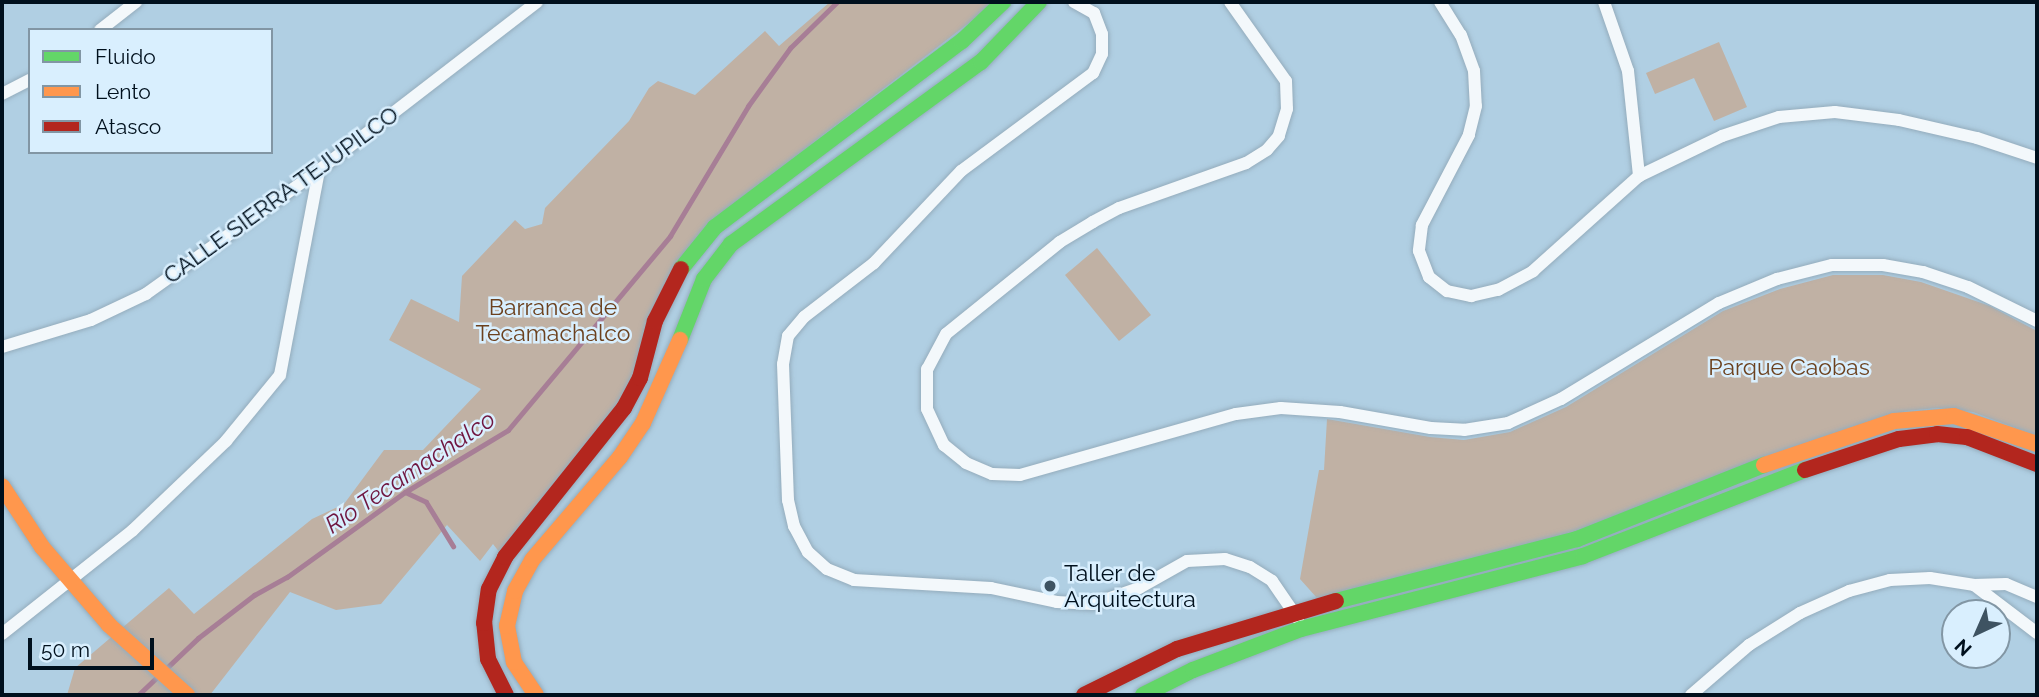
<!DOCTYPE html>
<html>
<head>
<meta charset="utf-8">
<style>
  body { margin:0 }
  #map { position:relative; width:2039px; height:697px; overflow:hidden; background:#b0cfe3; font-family:Raleway,sans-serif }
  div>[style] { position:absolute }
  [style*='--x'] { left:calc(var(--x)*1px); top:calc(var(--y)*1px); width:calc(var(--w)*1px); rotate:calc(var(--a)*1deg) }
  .green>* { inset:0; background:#c0b1a4 }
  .stream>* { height:5px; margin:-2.5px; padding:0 2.5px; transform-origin:2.5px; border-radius:2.5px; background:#a77e96 }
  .roads { filter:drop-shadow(0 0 2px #94acbc) drop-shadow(0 0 2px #94acbc) }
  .street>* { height:12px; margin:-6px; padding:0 6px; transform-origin:6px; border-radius:6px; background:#f3f8fb }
  .fast>* { height:16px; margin:-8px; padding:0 8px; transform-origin:8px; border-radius:8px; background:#63d668 }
  .slow>* { height:16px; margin:-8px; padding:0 8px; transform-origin:8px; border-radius:8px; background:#ff974d }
  .jam>* { height:16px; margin:-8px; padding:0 8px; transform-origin:8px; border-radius:8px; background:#b3261e }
  .dots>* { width:19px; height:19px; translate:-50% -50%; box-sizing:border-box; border:4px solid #d9effe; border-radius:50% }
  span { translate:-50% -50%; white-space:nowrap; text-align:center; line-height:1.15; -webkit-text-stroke:5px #d9effe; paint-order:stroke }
  .street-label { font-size:23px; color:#00101d }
  .park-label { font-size:23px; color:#6c411e }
  .poi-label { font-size:23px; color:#00101d }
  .left { translate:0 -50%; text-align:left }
  .water-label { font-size:24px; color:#6f153f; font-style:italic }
  .frame { position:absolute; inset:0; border:4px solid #00101d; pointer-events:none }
  .legend { position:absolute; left:28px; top:28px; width:245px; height:126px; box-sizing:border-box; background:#d9effe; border:2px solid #8296a4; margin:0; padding:9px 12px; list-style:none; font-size:21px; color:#00101d }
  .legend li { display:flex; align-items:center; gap:14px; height:35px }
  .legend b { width:35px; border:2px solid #8296a4 }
  .north { position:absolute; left:1941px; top:599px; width:70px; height:70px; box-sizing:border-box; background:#d9effe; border:2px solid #8296a4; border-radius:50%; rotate:224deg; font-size:19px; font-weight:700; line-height:28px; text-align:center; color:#00101d }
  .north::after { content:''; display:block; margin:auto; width:24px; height:32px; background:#3e5362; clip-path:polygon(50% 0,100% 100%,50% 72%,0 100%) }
  .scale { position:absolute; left:28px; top:638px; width:126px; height:32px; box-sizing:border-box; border:4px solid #00101d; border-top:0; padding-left:9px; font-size:21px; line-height:24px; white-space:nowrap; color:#00101d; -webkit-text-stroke:5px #d9effe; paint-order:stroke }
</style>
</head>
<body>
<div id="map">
  <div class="green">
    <div style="clip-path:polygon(830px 2px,996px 2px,710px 222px,619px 405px,500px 553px,493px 544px,480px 561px,447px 525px,381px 604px,336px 610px,290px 592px,210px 695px,67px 695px,75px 668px,169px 588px,194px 614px,312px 519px,344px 504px,384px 450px,423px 450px,481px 389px,389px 340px,411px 299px,459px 322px,462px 276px,515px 220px,525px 229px,542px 224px,545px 208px,629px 121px,649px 88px,658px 81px,695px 95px,765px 31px,779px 46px)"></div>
    <div style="clip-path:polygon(1719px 42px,1747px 107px,1714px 121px,1694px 78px,1655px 94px,1646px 73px)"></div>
    <div style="clip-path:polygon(1097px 248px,1151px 315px,1119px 341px,1065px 275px)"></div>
    <div style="clip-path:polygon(1833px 275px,1883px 275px,1921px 282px,1990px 306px,2037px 331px,2037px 436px,1973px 412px,1937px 408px,1906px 411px,1575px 532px,1317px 598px,1300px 579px,1319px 470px,1324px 470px,1327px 419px,1430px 437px,1464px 440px,1510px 432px,1566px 407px,1723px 311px,1780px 289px)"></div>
  </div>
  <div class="stream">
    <div style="--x:405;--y:492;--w:23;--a:25"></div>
    <div style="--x:426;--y:502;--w:52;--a:58.5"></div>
    <div style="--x:138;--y:695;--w:83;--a:-43.5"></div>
    <div style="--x:198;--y:638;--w:71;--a:-37.5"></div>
    <div style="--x:254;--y:595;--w:38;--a:-29"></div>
    <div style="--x:287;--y:577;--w:145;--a:-35.8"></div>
    <div style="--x:405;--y:492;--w:120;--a:-31"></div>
    <div style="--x:508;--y:430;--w:253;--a:-50.1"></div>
    <div style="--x:670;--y:236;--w:152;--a:-59"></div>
    <div style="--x:748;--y:106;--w:72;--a:-54.1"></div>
    <div style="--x:790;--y:48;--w:66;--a:-44.4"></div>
  </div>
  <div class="roads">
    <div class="street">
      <div style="--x:1074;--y:2;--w:23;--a:29"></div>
      <div style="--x:1094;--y:13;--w:22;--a:69"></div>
      <div style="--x:1102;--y:34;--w:20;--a:90"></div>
      <div style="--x:1102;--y:54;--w:21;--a:115"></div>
      <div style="--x:1093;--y:73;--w:164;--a:143.4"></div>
      <div style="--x:961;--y:171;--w:127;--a:133.4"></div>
      <div style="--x:874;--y:263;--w:88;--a:142.4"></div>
      <div style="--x:804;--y:317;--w:25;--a:130"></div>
      <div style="--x:788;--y:336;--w:28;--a:100"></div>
      <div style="--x:783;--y:364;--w:136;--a:87.9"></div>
      <div style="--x:788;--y:500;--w:27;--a:77"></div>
      <div style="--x:794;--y:526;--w:30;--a:62"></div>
      <div style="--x:808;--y:552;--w:25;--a:42"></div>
      <div style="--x:827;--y:569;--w:29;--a:22"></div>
      <div style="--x:854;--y:580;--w:137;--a:3.3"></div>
      <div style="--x:991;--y:588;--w:67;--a:12"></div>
      <div style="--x:1057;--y:602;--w:36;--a:3"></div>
      <div style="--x:1093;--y:604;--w:49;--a:-19.2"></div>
      <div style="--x:1139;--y:588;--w:55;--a:-29.4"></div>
      <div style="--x:1187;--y:561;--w:38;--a:-3"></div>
      <div style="--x:1225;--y:559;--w:26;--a:18"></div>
      <div style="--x:1250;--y:567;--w:26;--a:32"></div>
      <div style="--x:1272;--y:581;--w:46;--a:55.6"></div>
      <div style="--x:1230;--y:2;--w:97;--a:54.7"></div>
      <div style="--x:1286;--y:81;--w:28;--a:88"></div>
      <div style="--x:1287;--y:109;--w:28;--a:107"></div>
      <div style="--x:1279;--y:136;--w:18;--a:131"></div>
      <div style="--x:1267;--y:150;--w:25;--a:148"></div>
      <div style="--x:1246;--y:163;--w:135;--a:160.5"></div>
      <div style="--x:1119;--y:208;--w:30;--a:152"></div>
      <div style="--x:1093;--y:222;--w:39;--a:149"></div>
      <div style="--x:1060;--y:242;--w:146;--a:141.1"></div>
      <div style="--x:946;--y:334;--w:40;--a:118"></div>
      <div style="--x:927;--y:369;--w:40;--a:90"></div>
      <div style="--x:927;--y:409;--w:40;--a:65"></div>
      <div style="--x:944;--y:445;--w:28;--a:39"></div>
      <div style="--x:966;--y:463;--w:28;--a:23"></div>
      <div style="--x:992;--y:474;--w:28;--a:2"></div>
      <div style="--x:1020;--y:475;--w:224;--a:-15.8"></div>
      <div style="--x:1236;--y:414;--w:45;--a:-7.6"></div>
      <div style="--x:1281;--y:408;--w:59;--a:3.9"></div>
      <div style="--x:1340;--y:412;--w:92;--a:10"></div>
      <div style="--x:1431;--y:428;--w:33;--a:3"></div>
      <div style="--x:1464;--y:430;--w:45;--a:-9"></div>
      <div style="--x:1508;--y:423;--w:58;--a:-24.4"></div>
      <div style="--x:1561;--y:399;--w:185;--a:-31.3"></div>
      <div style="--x:1719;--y:303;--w:63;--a:-22.5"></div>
      <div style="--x:1777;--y:279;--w:57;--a:-14.3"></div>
      <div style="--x:1832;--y:265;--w:51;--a:0"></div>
      <div style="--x:1883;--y:265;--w:41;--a:9.9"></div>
      <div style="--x:1923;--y:272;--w:47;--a:18.4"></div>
      <div style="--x:1968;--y:287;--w:77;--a:26.2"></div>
      <div style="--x:1440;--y:2;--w:39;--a:58"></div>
      <div style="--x:1461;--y:35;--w:38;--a:70"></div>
      <div style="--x:1474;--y:71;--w:35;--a:87"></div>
      <div style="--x:1476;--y:106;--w:30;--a:104"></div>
      <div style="--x:1469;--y:135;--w:102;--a:117.6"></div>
      <div style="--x:1422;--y:225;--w:26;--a:97"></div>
      <div style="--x:1419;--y:251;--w:28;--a:69"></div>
      <div style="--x:1429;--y:277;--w:23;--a:38"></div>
      <div style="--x:1447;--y:291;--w:25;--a:12"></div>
      <div style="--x:1471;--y:296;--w:28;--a:-13"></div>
      <div style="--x:1498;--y:290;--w:40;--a:-28"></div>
      <div style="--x:1533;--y:271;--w:142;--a:-41.9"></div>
      <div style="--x:1639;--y:176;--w:92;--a:-25.7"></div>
      <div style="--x:1722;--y:136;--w:60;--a:-18.4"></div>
      <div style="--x:1779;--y:117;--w:56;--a:-5.1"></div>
      <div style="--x:1835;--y:112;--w:64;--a:7.1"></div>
      <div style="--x:1899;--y:120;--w:80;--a:13"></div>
      <div style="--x:1977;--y:138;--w:63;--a:18.4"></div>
      <div style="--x:1604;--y:2;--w:73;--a:70.8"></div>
      <div style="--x:1628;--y:71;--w:106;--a:84"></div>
      <div style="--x:100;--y:30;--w:46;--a:-37.9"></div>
      <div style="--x:2;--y:94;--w:31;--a:-27"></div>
      <div style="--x:2;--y:347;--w:93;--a:-16.9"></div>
      <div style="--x:91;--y:320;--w:61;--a:-25.3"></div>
      <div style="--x:146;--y:294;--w:213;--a:-35.6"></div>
      <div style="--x:319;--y:170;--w:275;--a:-37.6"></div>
      <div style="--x:1974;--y:585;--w:32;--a:-2"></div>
      <div style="--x:2006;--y:584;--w:34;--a:23"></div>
      <div style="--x:2;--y:634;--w:167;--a:-38.4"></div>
      <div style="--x:133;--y:530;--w:129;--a:-43.7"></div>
      <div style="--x:226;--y:441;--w:85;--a:-50.7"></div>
      <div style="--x:280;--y:375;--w:209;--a:-79.2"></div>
      <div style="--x:1691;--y:695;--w:77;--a:-40.8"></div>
      <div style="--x:1749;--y:645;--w:60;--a:-32.1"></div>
      <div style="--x:1800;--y:613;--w:54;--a:-24.2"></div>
      <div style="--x:1849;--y:591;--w:42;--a:-15"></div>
      <div style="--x:1890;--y:580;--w:40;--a:-2.9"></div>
      <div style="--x:1930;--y:578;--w:45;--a:9"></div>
      <div style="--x:1974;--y:585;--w:79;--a:37.3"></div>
    </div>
    <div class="fast">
      <div style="--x:681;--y:269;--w:54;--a:-51"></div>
      <div style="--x:715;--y:227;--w:309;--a:-37"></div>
      <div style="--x:962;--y:41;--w:57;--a:-43.6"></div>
      <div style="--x:680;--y:340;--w:66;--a:-68.5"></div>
      <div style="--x:704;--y:279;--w:44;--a:-52.4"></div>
      <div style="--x:731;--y:244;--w:309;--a:-36.1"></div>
      <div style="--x:981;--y:62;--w:83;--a:-46"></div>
      <div style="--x:1336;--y:601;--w:249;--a:-14.4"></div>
      <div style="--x:1577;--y:539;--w:201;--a:-21.6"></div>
      <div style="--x:1143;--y:695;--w:56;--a:-26.6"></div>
      <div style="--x:1193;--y:670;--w:116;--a:-20.8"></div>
      <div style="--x:1301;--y:629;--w:291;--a:-14.5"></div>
      <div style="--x:1583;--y:556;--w:238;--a:-21.2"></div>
    </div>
    <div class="slow">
      <div style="--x:1764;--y:465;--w:137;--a:-18.7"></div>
      <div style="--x:1894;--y:421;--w:60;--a:-4.8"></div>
      <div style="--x:1954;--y:416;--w:88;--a:18.6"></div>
      <div style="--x:2;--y:486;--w:73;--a:56.7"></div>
      <div style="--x:42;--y:547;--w:103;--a:49.3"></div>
      <div style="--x:109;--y:625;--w:105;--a:41.9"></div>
      <div style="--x:536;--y:695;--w:40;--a:-124"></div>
      <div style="--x:514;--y:662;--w:37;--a:-101"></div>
      <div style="--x:507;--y:626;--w:36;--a:-77"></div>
      <div style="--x:515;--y:591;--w:35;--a:-61"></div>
      <div style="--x:532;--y:560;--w:135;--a:-49.5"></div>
      <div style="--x:620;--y:457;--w:41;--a:-55.9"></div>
      <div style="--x:643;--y:423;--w:91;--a:-66"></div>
    </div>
    <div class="jam">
      <div style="--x:1805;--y:470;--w:99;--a:-18.3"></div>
      <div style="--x:1899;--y:439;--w:38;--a:-7"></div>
      <div style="--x:1937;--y:434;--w:30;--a:6"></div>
      <div style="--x:1967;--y:437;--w:75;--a:21.1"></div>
      <div style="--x:506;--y:695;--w:40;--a:-116.6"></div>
      <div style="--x:488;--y:659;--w:36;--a:-96"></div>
      <div style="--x:484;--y:623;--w:34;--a:-82"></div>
      <div style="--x:489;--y:589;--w:36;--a:-63"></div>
      <div style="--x:505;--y:557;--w:191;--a:-51.4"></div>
      <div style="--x:624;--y:408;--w:34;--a:-62"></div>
      <div style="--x:640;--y:378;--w:59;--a:-75.3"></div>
      <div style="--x:655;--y:321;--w:58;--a:-63.4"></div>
      <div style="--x:1084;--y:695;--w:104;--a:-26.3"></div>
      <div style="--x:1177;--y:649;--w:166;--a:-16.8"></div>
    </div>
  </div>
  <div class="dots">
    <div style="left:1050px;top:586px;background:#3e5362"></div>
  </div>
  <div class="street-label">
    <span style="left:281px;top:195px;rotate:-36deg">CALLE SIERRA TEJUPILCO</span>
  </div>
  <div class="park-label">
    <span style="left:553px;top:320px">Barranca de<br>Tecamachalco</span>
    <span style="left:1789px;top:367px">Parque Caobas</span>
  </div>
  <div class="poi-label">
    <span class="left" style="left:1064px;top:586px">Taller de<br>Arquitectura</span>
  </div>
  <div class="water-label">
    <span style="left:410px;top:472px;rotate:-34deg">Río Tecamachalco</span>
  </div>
  <div class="frame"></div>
  <ul class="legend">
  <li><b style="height:9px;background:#63d668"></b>Fluido</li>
  <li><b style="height:9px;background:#ff974d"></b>Lento</li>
  <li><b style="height:9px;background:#b3261e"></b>Atasco</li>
  </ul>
  <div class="north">N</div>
  <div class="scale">50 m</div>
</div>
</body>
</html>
